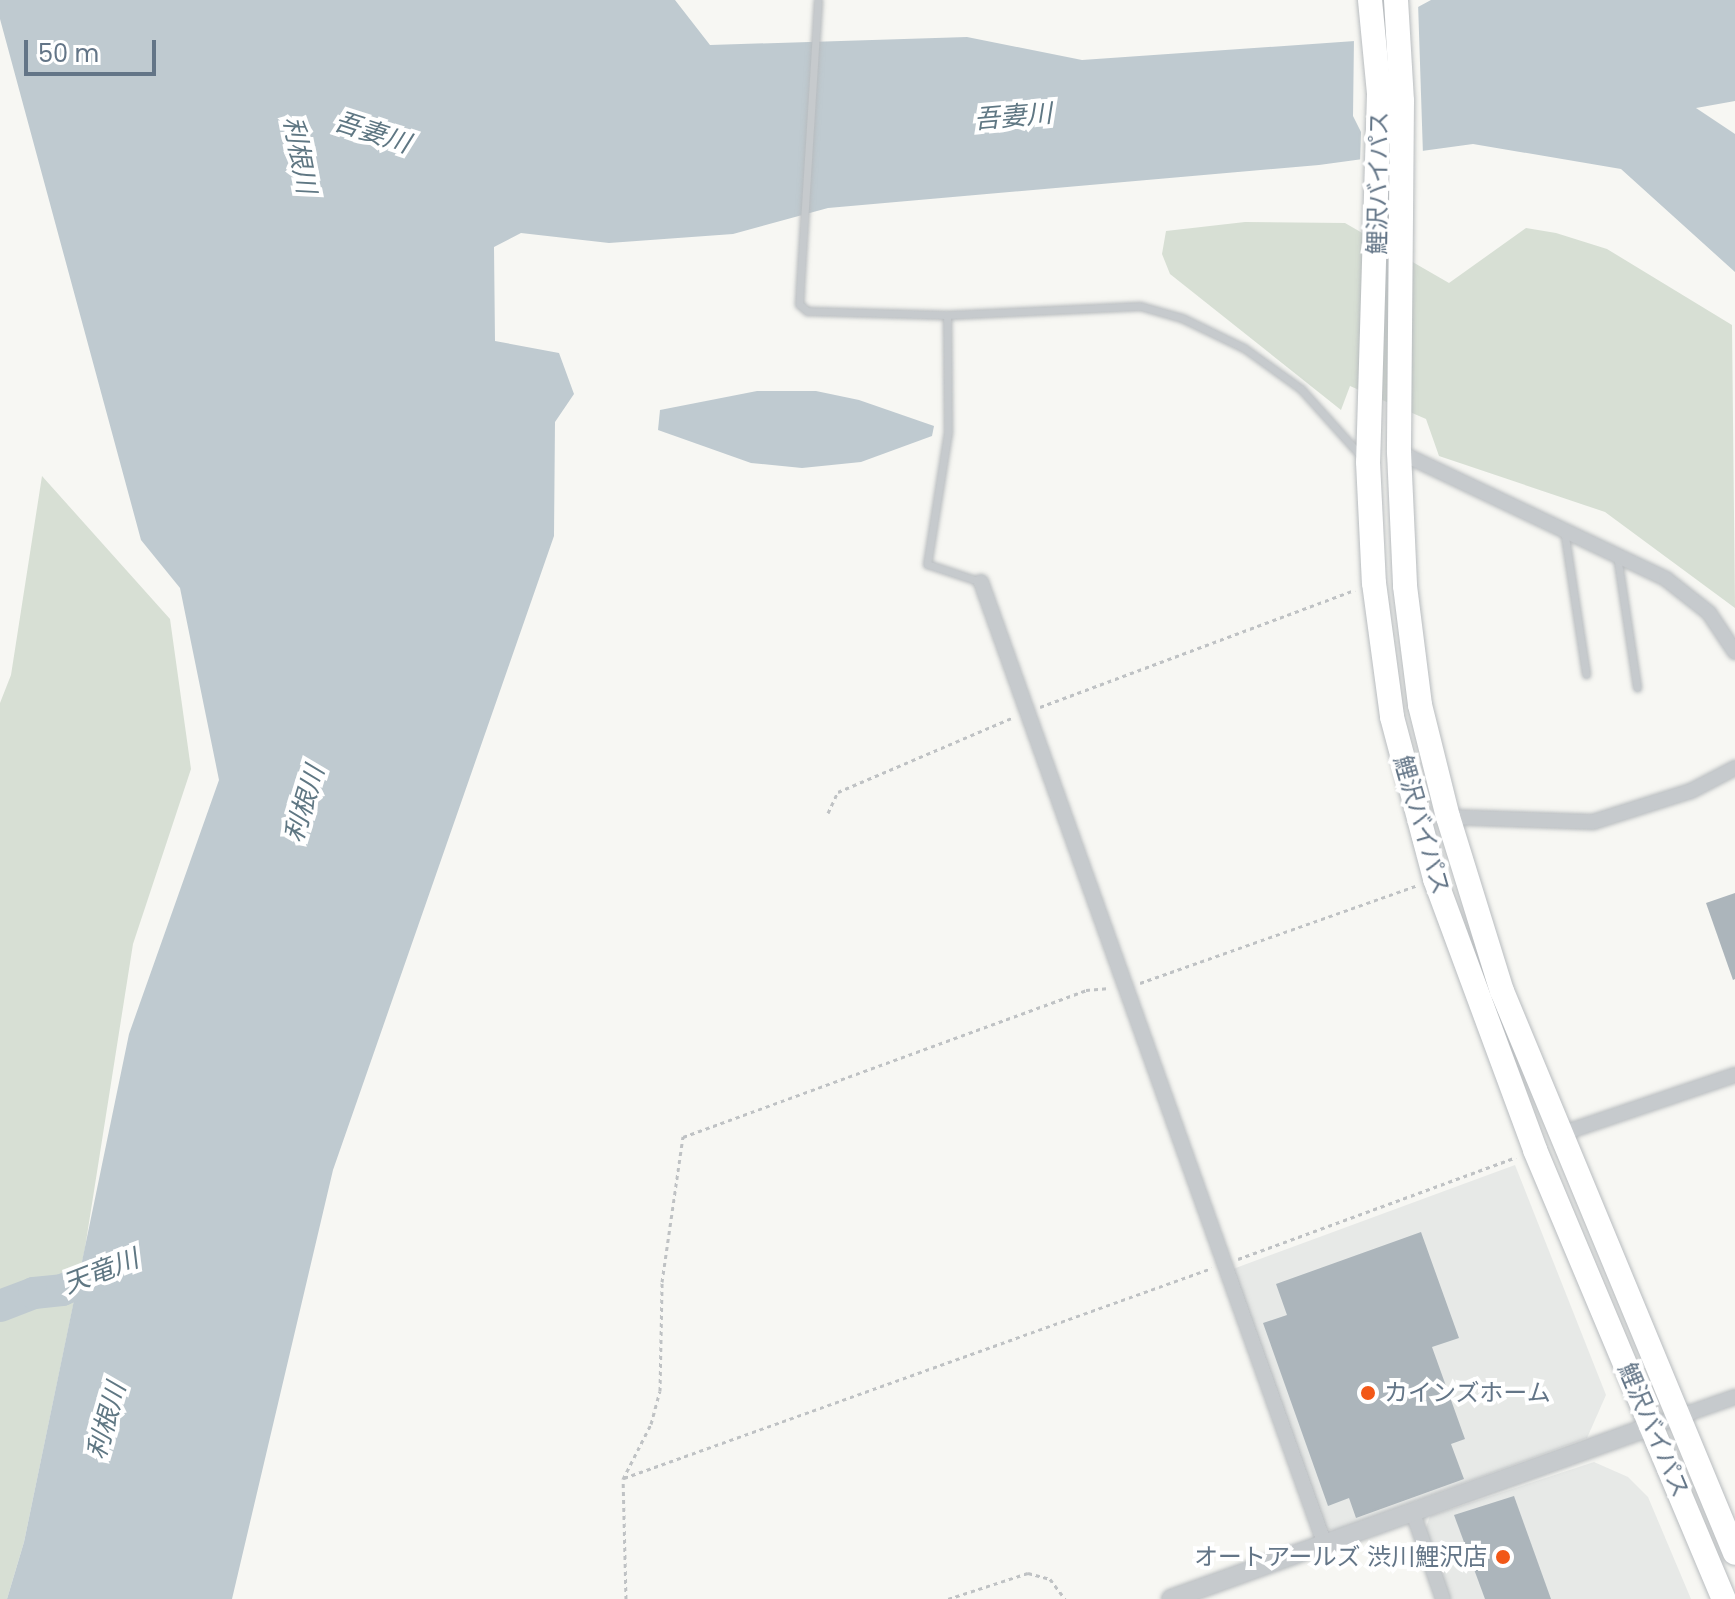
<!DOCTYPE html>
<html>
<head>
<meta charset="utf-8">
<style>
  body { margin:0 }
  #map { position:relative; width:1735px; height:1599px; overflow:hidden; background:#f7f7f3; font-family:Poppins,"Noto Sans JP",sans-serif }
  div>[style] { position:absolute }
  [style*='--x'] { left:calc(var(--x)*1px); top:calc(var(--y)*1px); width:calc(var(--w)*1px); rotate:calc(var(--a)*1deg) }
  .built>* { inset:0; background:#e7e9e7 }
  .green>* { inset:0; background:#d7dfd4 }
  .water>* { inset:0; background:#bfcad0 }
  .pier>* { inset:0; background:#f7f7f3 }
  .river>* { height:32px; margin:-16px; padding:0 16px; transform-origin:16px; border-radius:16px; background:#bfcad0 }
  .building>* { inset:0; background:#acb5bb }
  .path>* { height:3px; margin-top:-1.5px; transform-origin:0; background:repeating-linear-gradient(90deg,#bfc2c4 0 4px,transparent 0 8px) }
  .roads { filter:drop-shadow(0 0 2px #b8bcbf) drop-shadow(0 0 2px #b8bcbf) }
  .service>* { height:7px; margin:-3.5px; padding:0 3.5px; transform-origin:3.5px; border-radius:3.5px; background:#c6cacd }
  .minor>* { height:14px; margin:-7px; padding:0 7px; transform-origin:7px; border-radius:7px; background:#c6cacd }
  .tertiary>* { height:18px; margin:-9px; padding:0 9px; transform-origin:9px; border-radius:9px; background:#c6cacd }
  .trunk>* { height:24px; margin:-12px; padding:0 12px; transform-origin:12px; border-radius:12px; background:#fff }
  .dots>* { width:22px; height:22px; translate:-50% -50%; box-sizing:border-box; border:4px solid #fff; border-radius:50% }
  span { translate:-50% -50%; white-space:nowrap; text-align:center; line-height:1.15; -webkit-text-stroke:8px #fff; paint-order:stroke }
  .street-label { font-size:24px; color:#637587 }
  .poi-label { font-size:24px; color:#637587 }
  .left { translate:0 -50%; text-align:left }
  .right { translate:-100% -50%; text-align:right }
  .water-label { font-size:26px; color:#5f7783; font-style:italic }
  .scale { position:absolute; left:24px; top:40px; width:132px; height:36px; box-sizing:border-box; border:4px solid #637587; border-top:0; padding-left:10px; font-size:24px; line-height:28px; white-space:nowrap; color:#637587; -webkit-text-stroke:6px #fff; paint-order:stroke }
</style>
</head>
<body>
<div id="map">
  <div class="built">
    <div style="clip-path:polygon(1515px 1165px,1606px 1395px,1587px 1438px,1333px 1531px,1325px 1528px,1233px 1269px)"></div>
    <div style="clip-path:polygon(1594px 1462px,1628px 1477px,1648px 1497px,1691px 1599px,1449px 1599px,1425px 1531px,1430px 1516px)"></div>
  </div>
  <div class="green">
    <div style="clip-path:polygon(1245px 222px,1345px 223px,1449px 283px,1526px 228px,1556px 233px,1607px 249px,1732px 325px,1735px 608px,1605px 512px,1439px 456px,1426px 419px,1350px 386px,1341px 410px,1170px 274px,1162px 254px,1166px 231px)"></div>
    <div style="clip-path:polygon(42px 476px,170px 619px,191px 769px,133px 944px,85px 1248px,24px 1542px,7px 1599px,0 1599px,0 703px,11px 675px)"></div>
  </div>
  <div class="water">
    <div style="clip-path:polygon(0 0,675px 0,710px 45px,967px 37px,1082px 60px,1355px 41px,1431px 0,1735px 0,1735px 101px,1696px 108px,1735px 134px,1735px 272px,1621px 169px,1473px 144px,1319px 165px,828px 208px,733px 234px,609px 243px,521px 233px,494px 247px,495px 341px,559px 353px,574px 394px,555px 422px,554px 536px,333px 1170px,232px 1599px,7px 1599px,24px 1542px,129px 1034px,219px 780px,180px 588px,141px 540px,0 19px)"></div>
    <div style="clip-path:polygon(757px 391px,816px 391px,859px 400px,934px 426px,932px 436px,861px 462px,802px 468px,751px 463px,658px 430px,660px 410px)"></div>
  </div>
  <div class="pier">
    <div style="clip-path:polygon(1418px 2px,1423px 155px,1360px 163px,1361px 132px,1353px 116px,1354px 37px)"></div>
  </div>
  <div class="river">
    <div style="--x:0;--y:1306;--w:36;--a:-21"></div>
    <div style="--x:34;--y:1293;--w:28;--a:-6"></div>
    <div style="--x:62;--y:1290;--w:58;--a:-22.2"></div>
  </div>
  <div class="building">
    <div style="clip-path:polygon(1735px 893px,1735px 979px,1733px 980px,1706px 903px)"></div>
    <div style="clip-path:polygon(1421px 1232px,1459px 1338px,1432px 1347px,1465px 1439px,1451px 1444px,1464px 1479px,1356px 1518px,1349px 1498px,1328px 1506px,1263px 1323px,1287px 1315px,1276px 1284px)"></div>
    <div style="clip-path:polygon(1514px 1496px,1551px 1599px,1485px 1599px,1454px 1515px)"></div>
  </div>
  <div class="path">
    <div style="--x:1040;--y:707;--w:336;--a:-20.4"></div>
    <div style="--x:828;--y:813;--w:23;--a:-65"></div>
    <div style="--x:838;--y:792;--w:191;--a:-23.1"></div>
    <div style="--x:1140;--y:983;--w:293;--a:-19.4"></div>
    <div style="--x:1238;--y:1259;--w:296;--a:-20.1"></div>
    <div style="--x:624;--y:1478;--w:624;--a:-19.65"></div>
    <div style="--x:626;--y:1599;--w:120;--a:-91.4"></div>
    <div style="--x:623;--y:1479;--w:62;--a:-63"></div>
    <div style="--x:651;--y:1424;--w:34;--a:-75"></div>
    <div style="--x:660;--y:1391;--w:109;--a:-88.9"></div>
    <div style="--x:662;--y:1282;--w:147;--a:-81.8"></div>
    <div style="--x:683;--y:1137;--w:429;--a:-20"></div>
    <div style="--x:1086;--y:990;--w:24;--a:-5"></div>
    <div style="--x:948;--y:1599;--w:84;--a:-18"></div>
    <div style="--x:1028;--y:1573;--w:23;--a:15"></div>
    <div style="--x:1050;--y:1579;--w:25;--a:53"></div>
  </div>
  <div class="roads">
    <div class="service">
      <div style="--x:818;--y:0;--w:291;--a:93.6"></div>
      <div style="--x:800;--y:290;--w:14;--a:94"></div>
      <div style="--x:799;--y:304;--w:11;--a:41"></div>
      <div style="--x:807;--y:311;--w:140;--a:1.6"></div>
      <div style="--x:947;--y:315;--w:193;--a:-2.7"></div>
      <div style="--x:1140;--y:306;--w:44;--a:15.9"></div>
      <div style="--x:1182;--y:318;--w:69;--a:25.8"></div>
      <div style="--x:1244;--y:348;--w:70;--a:35.7"></div>
      <div style="--x:1301;--y:389;--w:93;--a:48.1"></div>
      <div style="--x:947;--y:315;--w:117;--a:89.5"></div>
      <div style="--x:948;--y:432;--w:134;--a:99"></div>
      <div style="--x:927;--y:564;--w:57;--a:18.4"></div>
      <div style="--x:1564;--y:530;--w:146;--a:81.3"></div>
      <div style="--x:1617;--y:556;--w:133;--a:81.3"></div>
    </div>
    <div class="minor">
      <div style="--x:1399;--y:452;--w:296;--a:25.4"></div>
      <div style="--x:1666;--y:579;--w:55;--a:38.3"></div>
      <div style="--x:1709;--y:613;--w:47;--a:56.3"></div>
      <div style="--x:981;--y:582;--w:1023;--a:70.34"></div>
      <div style="--x:1448;--y:817;--w:145;--a:2"></div>
      <div style="--x:1593;--y:822;--w:103;--a:-17.6"></div>
      <div style="--x:1691;--y:791;--w:50;--a:-27.6"></div>
      <div style="--x:1564;--y:1133;--w:181;--a:-18.7"></div>
      <div style="--x:1652;--y:1426;--w:88;--a:-19.3"></div>
      <div style="--x:1413;--y:1513;--w:91;--a:70.8"></div>
    </div>
    <div class="tertiary">
      <div style="--x:1171;--y:1599;--w:511;--a:-19.78"></div>
    </div>
    <div class="trunk">
      <div style="--x:1370;--y:0;--w:94;--a:84.5"></div>
      <div style="--x:1379;--y:94;--w:368;--a:91.7"></div>
      <div style="--x:1368;--y:462;--w:121;--a:87.2"></div>
      <div style="--x:1374;--y:583;--w:135;--a:82.3"></div>
      <div style="--x:1392;--y:717;--w:168;--a:75.1"></div>
      <div style="--x:1435;--y:879;--w:289;--a:69.7"></div>
      <div style="--x:1535;--y:1150;--w:487;--a:67.2"></div>
      <div style="--x:1396;--y:0;--w:101;--a:86.6"></div>
      <div style="--x:1402;--y:101;--w:351;--a:90.5"></div>
      <div style="--x:1399;--y:452;--w:134;--a:87.4"></div>
      <div style="--x:1405;--y:586;--w:120;--a:82.8"></div>
      <div style="--x:1420;--y:705;--w:115;--a:76"></div>
      <div style="--x:1448;--y:817;--w:182;--a:72.8"></div>
      <div style="--x:1502;--y:991;--w:608;--a:67.48"></div>
    </div>
  </div>
  <div class="dots">
    <div style="left:1368px;top:1393px;background:#f25818"></div>
    <div style="left:1503px;top:1557px;background:#f25818"></div>
  </div>
  <div class="street-label">
    <span style="left:1378px;top:183px;rotate:-89deg">鯉沢バイパス</span>
    <span style="left:1422px;top:825px;rotate:74deg">鯉沢バイパス</span>
    <span style="left:1654px;top:1430px;rotate:67deg">鯉沢バイパス</span>
  </div>
  <div class="poi-label">
    <span class="left" style="left:1384px;top:1393px">カインズホーム</span>
    <span class="right" style="left:1487px;top:1557px">オートアールズ 渋川鯉沢店</span>
  </div>
  <div class="water-label">
    <span style="left:1013px;top:117px;rotate:-5deg">吾妻川</span>
    <span style="left:372px;top:133px;rotate:18deg">吾妻川</span>
    <span style="left:299px;top:155px;rotate:79deg">利根川</span>
    <span style="left:305px;top:804px;rotate:-73deg">利根川</span>
    <span style="left:101px;top:1272px;rotate:-21deg">天竜川</span>
    <span style="left:107px;top:1421px;rotate:-74deg">利根川</span>
  </div>
  <div class="scale">50 m</div>
</div>
</body>
</html>
